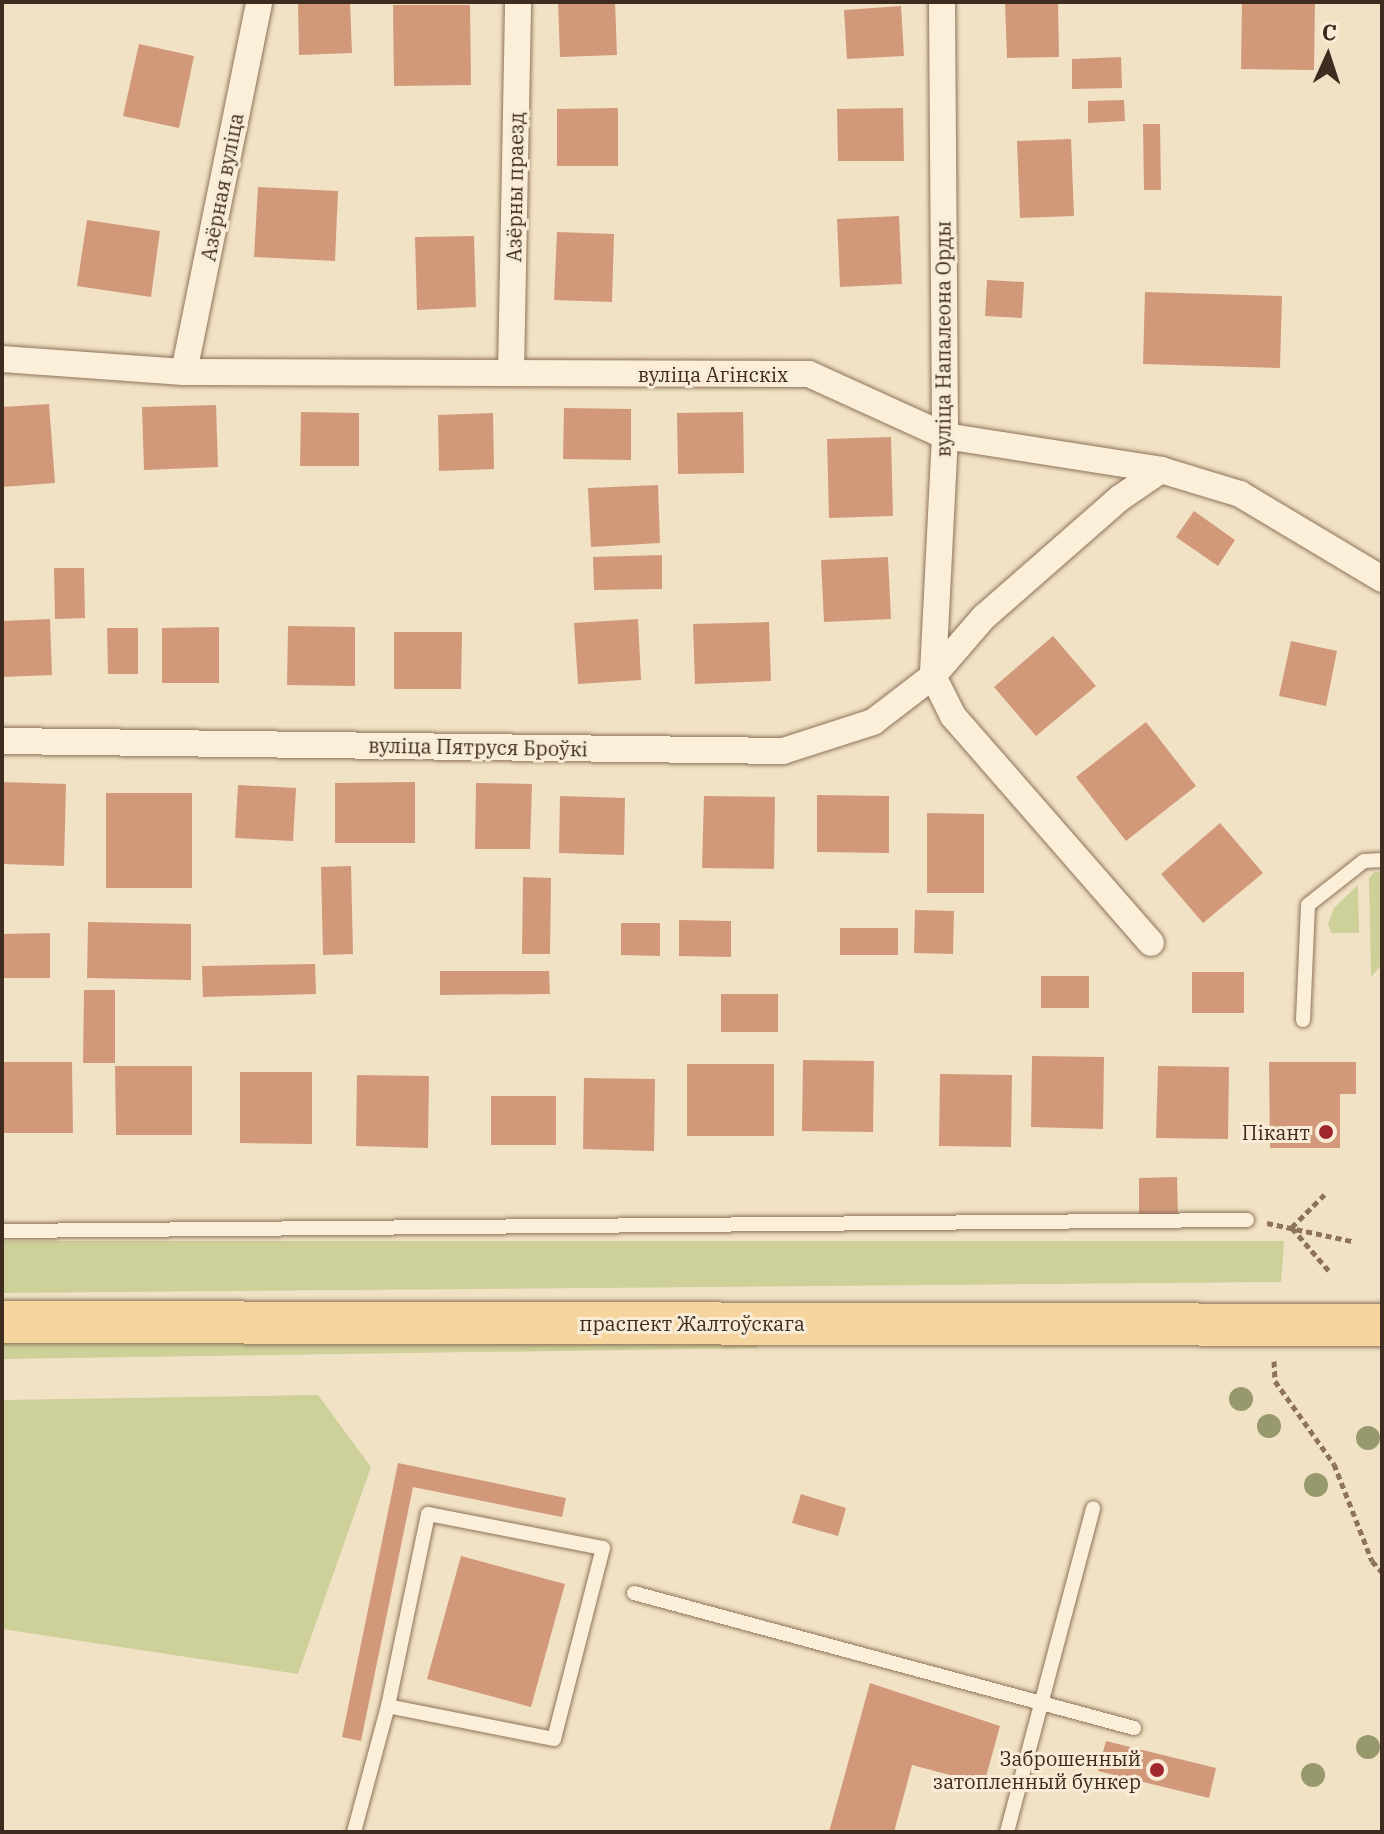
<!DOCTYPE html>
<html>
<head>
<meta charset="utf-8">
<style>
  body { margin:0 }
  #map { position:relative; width:1384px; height:1834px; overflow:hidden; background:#f1e2c6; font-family:"IBM Plex Serif",serif }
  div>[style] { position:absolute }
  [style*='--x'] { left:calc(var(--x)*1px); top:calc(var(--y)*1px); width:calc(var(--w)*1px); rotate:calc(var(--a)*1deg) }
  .green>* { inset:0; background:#cdd099 }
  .building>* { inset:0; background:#d1997a }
  .path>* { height:5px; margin-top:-2.5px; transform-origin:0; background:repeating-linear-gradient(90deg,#8e735a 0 6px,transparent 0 10px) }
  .roads { filter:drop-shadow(0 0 2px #8e735a) drop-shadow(0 0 2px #8e735a) }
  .lane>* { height:14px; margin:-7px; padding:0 7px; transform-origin:7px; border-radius:7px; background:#fbefda }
  .street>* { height:26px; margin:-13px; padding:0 13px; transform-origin:13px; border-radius:13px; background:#fbefda }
  .primary>* { height:42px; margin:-21px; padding:0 21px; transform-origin:21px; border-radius:21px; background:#f5d49d }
  .trees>* { width:24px; height:24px; margin:-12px; border-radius:50%; background:#98986d }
  .dots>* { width:22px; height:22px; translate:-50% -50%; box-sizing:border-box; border:4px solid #f8ecd6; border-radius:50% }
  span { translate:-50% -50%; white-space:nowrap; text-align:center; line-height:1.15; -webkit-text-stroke:6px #f8ecd6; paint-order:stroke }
  .street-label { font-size:20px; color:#3d2c1f }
  .poi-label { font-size:20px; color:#3d2c1f }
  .right { translate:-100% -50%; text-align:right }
  .frame { position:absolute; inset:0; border:4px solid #3d2c1f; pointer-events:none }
  .north { position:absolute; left:1288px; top:16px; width:80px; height:80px; -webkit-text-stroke:6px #f8ecd6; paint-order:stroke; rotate:3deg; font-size:22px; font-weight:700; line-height:32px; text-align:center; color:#3d2c1f }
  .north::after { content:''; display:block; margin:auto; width:28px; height:36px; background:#3d2c1f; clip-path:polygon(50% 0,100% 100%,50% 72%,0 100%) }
</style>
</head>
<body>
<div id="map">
  <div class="green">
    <div style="clip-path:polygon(1375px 872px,1382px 872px,1382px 964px,1371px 977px,1369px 878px)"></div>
    <div style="clip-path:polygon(1358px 885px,1359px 933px,1331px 933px,1328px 924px,1334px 908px)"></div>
    <div style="clip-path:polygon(2px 1241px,1284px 1241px,1281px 1282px,2px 1293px)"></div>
    <div style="clip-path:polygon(759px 1336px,758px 1348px,2px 1359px,2px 1343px)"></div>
    <div style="clip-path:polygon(318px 1395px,371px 1467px,298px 1674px,2px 1629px,2px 1400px)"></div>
  </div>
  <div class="building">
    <div style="clip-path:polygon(350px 2px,352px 53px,299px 55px,298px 3px)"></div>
    <div style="clip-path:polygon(558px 2px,615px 2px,617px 55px,560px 57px)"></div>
    <div style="clip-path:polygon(1005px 2px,1058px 2px,1059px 57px,1007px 58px)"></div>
    <div style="clip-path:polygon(1242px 2px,1315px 2px,1314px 70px,1241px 69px)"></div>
    <div style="clip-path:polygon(393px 5px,470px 5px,471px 85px,394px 86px)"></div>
    <div style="clip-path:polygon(901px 6px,904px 56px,847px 59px,844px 10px)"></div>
    <div style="clip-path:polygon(139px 44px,194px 56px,179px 128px,123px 116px)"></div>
    <div style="clip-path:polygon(1121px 57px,1122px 88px,1072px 89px,1072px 59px)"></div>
    <div style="clip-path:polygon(1124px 100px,1125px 121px,1088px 123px,1088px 101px)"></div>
    <div style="clip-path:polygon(618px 108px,618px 166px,557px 166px,557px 109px)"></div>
    <div style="clip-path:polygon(903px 108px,904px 161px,838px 161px,837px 109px)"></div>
    <div style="clip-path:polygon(1143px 124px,1160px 124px,1161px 190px,1144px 190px)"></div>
    <div style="clip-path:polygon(1071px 139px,1074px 216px,1020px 218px,1017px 141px)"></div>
    <div style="clip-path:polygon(258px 187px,338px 191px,335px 261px,254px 257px)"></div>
    <div style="clip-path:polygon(899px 216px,902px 284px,840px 287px,837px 219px)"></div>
    <div style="clip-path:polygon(87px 220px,160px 231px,151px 297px,77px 286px)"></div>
    <div style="clip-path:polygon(557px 232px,614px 234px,612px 302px,554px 300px)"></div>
    <div style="clip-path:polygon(474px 236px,476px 307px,417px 310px,415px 237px)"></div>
    <div style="clip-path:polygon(987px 280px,1024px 282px,1022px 318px,985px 316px)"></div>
    <div style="clip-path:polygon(1145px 292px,1282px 296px,1280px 368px,1143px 364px)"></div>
    <div style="clip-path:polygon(49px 404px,55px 483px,2px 487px,2px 407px)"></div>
    <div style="clip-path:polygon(216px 405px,218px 467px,144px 470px,142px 407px)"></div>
    <div style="clip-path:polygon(564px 408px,631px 409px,631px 460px,563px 459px)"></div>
    <div style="clip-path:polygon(301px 412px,359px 413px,359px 466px,300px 466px)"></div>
    <div style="clip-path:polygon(743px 412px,744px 473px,678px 474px,677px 413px)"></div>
    <div style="clip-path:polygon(493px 413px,494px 469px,439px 471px,438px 415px)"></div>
    <div style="clip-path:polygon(891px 437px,893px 516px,829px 518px,827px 439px)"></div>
    <div style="clip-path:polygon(658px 485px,660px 543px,591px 547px,588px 488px)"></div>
    <div style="clip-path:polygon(1194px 511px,1235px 540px,1218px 566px,1176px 537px)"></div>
    <div style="clip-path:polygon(662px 555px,662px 589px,594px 590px,593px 557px)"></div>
    <div style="clip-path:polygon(888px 557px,891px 619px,824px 622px,821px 560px)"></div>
    <div style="clip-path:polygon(54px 568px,84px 568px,85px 618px,55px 619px)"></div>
    <div style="clip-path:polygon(50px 619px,52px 675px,2px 677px,2px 621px)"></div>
    <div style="clip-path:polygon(638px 619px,641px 680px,578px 684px,574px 623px)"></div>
    <div style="clip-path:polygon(769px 622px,771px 681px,695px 684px,693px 624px)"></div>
    <div style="clip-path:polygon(288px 626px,355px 627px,355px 686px,287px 685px)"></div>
    <div style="clip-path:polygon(219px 627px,219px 683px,162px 683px,162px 628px)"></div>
    <div style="clip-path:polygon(107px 628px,138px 628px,138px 674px,108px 674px)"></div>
    <div style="clip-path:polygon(394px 632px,462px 632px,461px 689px,394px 689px)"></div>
    <div style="clip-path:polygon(1053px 636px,1096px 686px,1036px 736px,994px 687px)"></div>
    <div style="clip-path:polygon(1291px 641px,1337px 651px,1326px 706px,1279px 696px)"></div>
    <div style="clip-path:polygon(1146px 722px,1196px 786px,1126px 841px,1076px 777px)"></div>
    <div style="clip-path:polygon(2px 782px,66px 784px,64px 866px,2px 864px)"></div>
    <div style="clip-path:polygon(415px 782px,415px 843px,335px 843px,335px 783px)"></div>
    <div style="clip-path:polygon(476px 783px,532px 784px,530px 849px,475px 849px)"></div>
    <div style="clip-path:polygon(238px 785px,296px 788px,293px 841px,235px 838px)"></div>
    <div style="clip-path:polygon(106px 793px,192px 793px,192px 888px,106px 888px)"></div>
    <div style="clip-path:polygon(817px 795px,889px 796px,889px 853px,817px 852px)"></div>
    <div style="clip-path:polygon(560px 796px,625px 798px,624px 855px,559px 853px)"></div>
    <div style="clip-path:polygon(704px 796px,775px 797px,774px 869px,702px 868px)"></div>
    <div style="clip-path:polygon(927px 813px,984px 814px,984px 893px,927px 893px)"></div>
    <div style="clip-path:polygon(1220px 823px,1263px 873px,1203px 923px,1161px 874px)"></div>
    <div style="clip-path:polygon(351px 866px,353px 954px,323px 955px,321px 867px)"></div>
    <div style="clip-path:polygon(523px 877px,551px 878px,550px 954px,522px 954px)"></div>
    <div style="clip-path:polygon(915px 910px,954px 911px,953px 954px,914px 953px)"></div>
    <div style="clip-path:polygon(679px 920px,731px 921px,731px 957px,679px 956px)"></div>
    <div style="clip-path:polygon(88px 922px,191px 924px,191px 980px,87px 978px)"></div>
    <div style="clip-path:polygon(621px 923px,660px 923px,660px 956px,621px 955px)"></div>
    <div style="clip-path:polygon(840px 928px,898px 928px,898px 955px,840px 955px)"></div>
    <div style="clip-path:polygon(50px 933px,50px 978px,2px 978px,2px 934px)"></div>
    <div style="clip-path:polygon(315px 964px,316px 994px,203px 997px,202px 966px)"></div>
    <div style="clip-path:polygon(440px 971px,549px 971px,550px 994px,440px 995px)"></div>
    <div style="clip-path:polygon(1192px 972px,1244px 972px,1244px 1013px,1192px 1013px)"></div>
    <div style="clip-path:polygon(1041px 976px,1089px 976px,1089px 1008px,1041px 1008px)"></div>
    <div style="clip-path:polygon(84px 990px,115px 990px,115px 1063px,83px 1063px)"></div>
    <div style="clip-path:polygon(721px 994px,778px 994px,778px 1032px,721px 1032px)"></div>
    <div style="clip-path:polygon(1032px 1056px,1104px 1057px,1103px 1129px,1031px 1127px)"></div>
    <div style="clip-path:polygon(803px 1060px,874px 1061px,873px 1132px,802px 1131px)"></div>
    <div style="clip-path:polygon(2px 1062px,72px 1062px,73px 1133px,2px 1133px)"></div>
    <div style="clip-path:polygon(1269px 1062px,1356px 1062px,1356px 1094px,1340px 1094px,1340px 1148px,1270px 1148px)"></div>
    <div style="clip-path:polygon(687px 1064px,774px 1064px,774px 1136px,687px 1136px)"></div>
    <div style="clip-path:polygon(115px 1066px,192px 1066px,192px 1135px,116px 1135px)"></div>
    <div style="clip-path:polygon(1158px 1066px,1229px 1067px,1228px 1139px,1156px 1138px)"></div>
    <div style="clip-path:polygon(240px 1072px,312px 1072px,312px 1144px,240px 1143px)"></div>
    <div style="clip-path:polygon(940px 1074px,1012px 1075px,1011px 1147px,939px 1146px)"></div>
    <div style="clip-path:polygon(357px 1075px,429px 1076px,428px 1148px,356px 1146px)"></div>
    <div style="clip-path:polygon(584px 1078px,655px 1079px,654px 1151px,583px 1149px)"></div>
    <div style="clip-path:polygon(491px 1096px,556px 1096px,556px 1145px,491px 1145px)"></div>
    <div style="clip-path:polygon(1177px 1177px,1178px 1216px,1139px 1216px,1139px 1178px)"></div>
    <div style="clip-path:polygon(398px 1463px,566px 1498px,562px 1517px,413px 1487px,361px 1741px,342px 1737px)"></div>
    <div style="clip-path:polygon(801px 1494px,846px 1508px,838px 1536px,792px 1523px)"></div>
    <div style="clip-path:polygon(461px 1556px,565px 1584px,531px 1707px,427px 1679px)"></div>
    <div style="clip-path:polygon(870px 1683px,1000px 1726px,984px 1784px,912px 1765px,894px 1832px,829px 1832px)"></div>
    <div style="clip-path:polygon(1106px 1741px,1216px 1768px,1209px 1798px,1098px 1771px)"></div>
  </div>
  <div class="path">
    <div style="--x:1267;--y:1223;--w:87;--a:12"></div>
    <div style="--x:1292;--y:1227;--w:47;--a:-45"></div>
    <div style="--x:1292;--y:1228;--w:58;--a:49.2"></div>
    <div style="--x:1274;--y:1361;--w:20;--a:87"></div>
    <div style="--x:1275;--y:1381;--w:102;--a:54.6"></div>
    <div style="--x:1334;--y:1464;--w:104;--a:68.6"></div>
    <div style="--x:1372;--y:1561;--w:15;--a:48"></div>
  </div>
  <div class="roads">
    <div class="lane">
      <div style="--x:1303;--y:1020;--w:115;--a:-87.5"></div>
      <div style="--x:1308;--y:905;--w:71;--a:-38.2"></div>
      <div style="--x:1364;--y:861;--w:18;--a:-3"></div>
      <div style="--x:2;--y:1231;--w:1245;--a:-0.51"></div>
      <div style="--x:634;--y:1593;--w:518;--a:15.11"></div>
      <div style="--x:354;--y:1832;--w:131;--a:-74.9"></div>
      <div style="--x:388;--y:1706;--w:196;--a:-78.2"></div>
      <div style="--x:428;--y:1514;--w:178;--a:11"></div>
      <div style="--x:603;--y:1548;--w:197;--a:104.4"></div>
      <div style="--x:554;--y:1739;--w:169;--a:-168.8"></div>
      <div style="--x:1007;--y:1832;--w:335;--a:-75.1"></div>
    </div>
    <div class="street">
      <div style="--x:942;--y:2;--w:434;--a:89.6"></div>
      <div style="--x:945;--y:436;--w:240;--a:92.9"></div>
      <div style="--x:933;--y:676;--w:45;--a:63.4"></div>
      <div style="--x:953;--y:716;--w:301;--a:48.9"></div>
      <div style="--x:2;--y:359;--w:182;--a:4.1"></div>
      <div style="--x:184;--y:372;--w:625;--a:0.18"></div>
      <div style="--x:809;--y:374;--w:149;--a:24.5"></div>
      <div style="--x:945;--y:436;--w:219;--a:8.9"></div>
      <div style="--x:1161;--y:470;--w:83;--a:16.9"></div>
      <div style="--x:1240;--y:494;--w:165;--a:30.9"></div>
      <div style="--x:184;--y:372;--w:378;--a:-78.5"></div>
      <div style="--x:511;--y:372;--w:370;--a:-88.9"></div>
      <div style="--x:2;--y:741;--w:781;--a:0.73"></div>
      <div style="--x:783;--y:751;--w:95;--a:-17.9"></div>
      <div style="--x:873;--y:722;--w:76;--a:-37.5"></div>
      <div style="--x:933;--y:676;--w:78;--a:-49.2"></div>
      <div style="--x:984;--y:617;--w:181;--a:-41.2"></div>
      <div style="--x:1120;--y:498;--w:50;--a:-34.3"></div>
    </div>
    <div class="primary">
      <div style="--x:2;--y:1322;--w:1380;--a:0.12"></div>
    </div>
  </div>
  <div class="trees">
    <div style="left:1241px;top:1399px"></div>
    <div style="left:1269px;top:1426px"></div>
    <div style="left:1368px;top:1438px"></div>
    <div style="left:1316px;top:1485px"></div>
    <div style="left:1368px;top:1747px"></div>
    <div style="left:1313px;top:1775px"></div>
  </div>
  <div class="dots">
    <div style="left:1326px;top:1132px;background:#a1272f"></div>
    <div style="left:1157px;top:1770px;background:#a1272f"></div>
  </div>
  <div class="street-label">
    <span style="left:222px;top:187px;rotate:-79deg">Азёрная вуліца</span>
    <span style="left:515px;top:187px;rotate:-89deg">Азёрны праезд</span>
    <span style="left:943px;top:339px;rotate:-90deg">вуліца Напалеона Орды</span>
    <span style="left:713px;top:374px">вуліца Агінскіх</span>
    <span style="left:478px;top:747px;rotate:1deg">вуліца Пятруся Броўкі</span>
    <span style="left:692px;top:1323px">праспект Жалтоўскага</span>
  </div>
  <div class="poi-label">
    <span class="right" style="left:1310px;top:1132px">Пікант</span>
    <span class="right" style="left:1141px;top:1770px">Заброшенный<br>затопленный бункер</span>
  </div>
  <div class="frame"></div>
  <div class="north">С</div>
</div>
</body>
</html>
